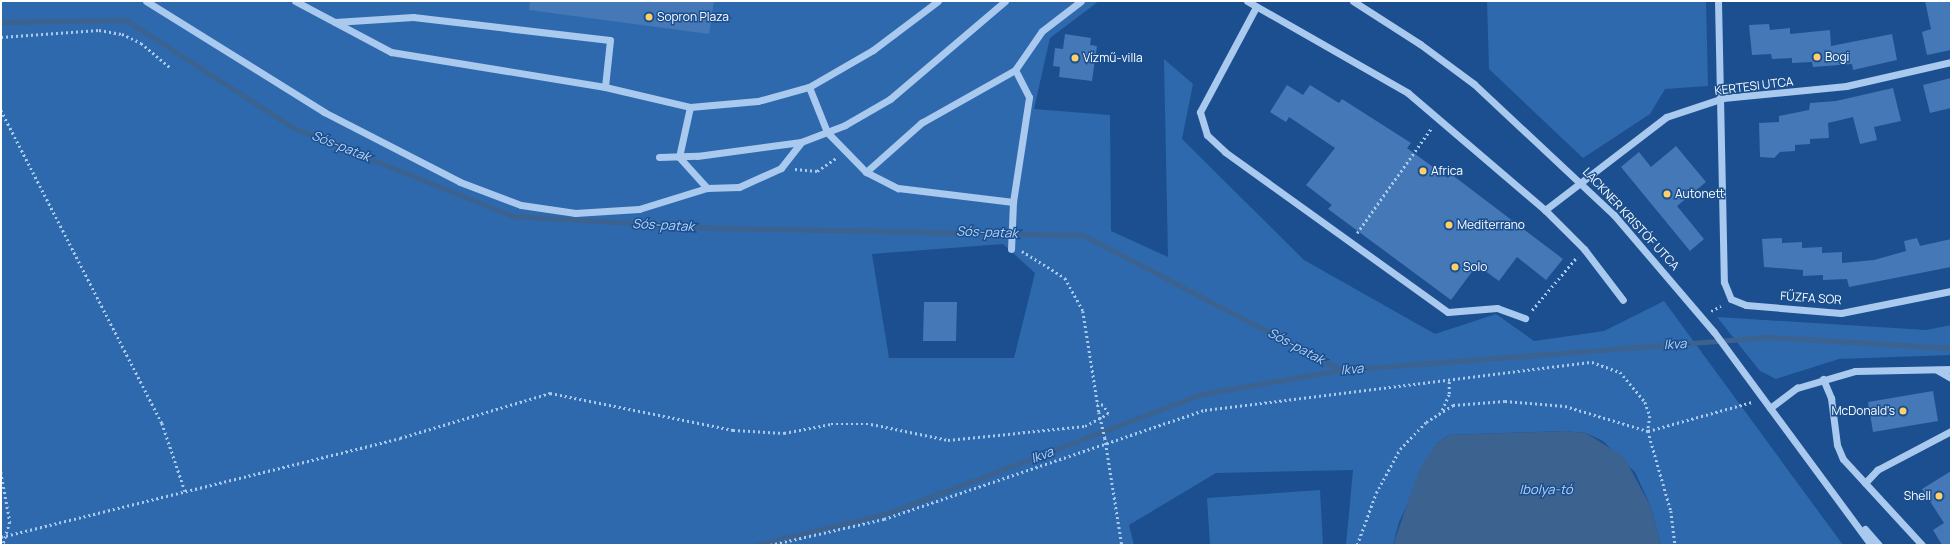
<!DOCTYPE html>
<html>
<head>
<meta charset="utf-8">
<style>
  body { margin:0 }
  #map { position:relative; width:1952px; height:546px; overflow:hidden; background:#1b4f8f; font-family:Manrope,sans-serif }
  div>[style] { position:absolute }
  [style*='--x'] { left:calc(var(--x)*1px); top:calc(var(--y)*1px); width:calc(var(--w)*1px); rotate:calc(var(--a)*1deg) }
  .green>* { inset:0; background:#2e69ad }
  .water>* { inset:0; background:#3c6290 }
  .stream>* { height:5px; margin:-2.5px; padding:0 2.5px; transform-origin:2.5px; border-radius:2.5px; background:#3c6290 }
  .building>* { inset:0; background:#4478b7 }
  .path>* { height:2.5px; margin-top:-1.25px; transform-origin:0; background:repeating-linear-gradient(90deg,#a9c9ee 0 2px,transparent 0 5px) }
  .minor>* { height:7px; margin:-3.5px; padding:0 3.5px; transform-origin:3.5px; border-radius:3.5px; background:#a9c9ee }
  .path-bridge>* { height:2.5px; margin-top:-1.25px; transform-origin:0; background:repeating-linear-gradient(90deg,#a9c9ee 0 2px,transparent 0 5px) }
  .dots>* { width:11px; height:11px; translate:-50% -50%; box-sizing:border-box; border:2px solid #1b4f8f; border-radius:50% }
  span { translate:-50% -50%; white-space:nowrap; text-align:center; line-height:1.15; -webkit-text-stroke:3px #1b4f8f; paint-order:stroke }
  .poi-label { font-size:12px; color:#fff }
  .left { translate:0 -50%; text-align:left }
  .right { translate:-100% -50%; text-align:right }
  .street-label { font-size:12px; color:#fff }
  .water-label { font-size:13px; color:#b5d3f5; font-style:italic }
  .frame { position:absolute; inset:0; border:2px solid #fff; pointer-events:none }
</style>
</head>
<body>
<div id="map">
  <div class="green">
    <div style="clip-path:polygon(evenodd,1px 1px,1099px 1px,1050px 38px,1034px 109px,1110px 115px,1111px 231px,1168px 257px,1164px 59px,1193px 84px,1182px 139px,1304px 260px,1435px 334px,1496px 314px,1534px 341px,1604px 331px,1664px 301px,1843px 545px,1661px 545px,1651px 507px,1635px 472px,1603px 441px,1586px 433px,1564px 431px,1449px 435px,1437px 443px,1399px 522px,1393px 545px,1346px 545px,1353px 470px,1216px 473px,1129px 525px,1134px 545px,1px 545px,1px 1px,1003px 244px,1035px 273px,1014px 358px,889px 358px,872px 254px,1003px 244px)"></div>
    <div style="clip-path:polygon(1487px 1px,1706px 1px,1708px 86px,1665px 89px,1650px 114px,1583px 158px,1489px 69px)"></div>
    <div style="clip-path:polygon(1717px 317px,1926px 330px,1951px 325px,1951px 355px,1839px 359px,1776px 379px,1760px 371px)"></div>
    <div style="clip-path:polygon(1320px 490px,1323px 545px,1210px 545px,1207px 498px)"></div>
  </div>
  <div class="water">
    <div style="clip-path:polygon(1564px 431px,1586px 433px,1624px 457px,1651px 507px,1661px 545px,1393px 545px,1420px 468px,1437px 443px,1449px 435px)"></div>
  </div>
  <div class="stream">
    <div style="--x:1;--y:22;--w:125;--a:-0.9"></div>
    <div style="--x:126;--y:20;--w:197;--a:32.8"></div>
    <div style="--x:292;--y:127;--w:237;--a:22"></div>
    <div style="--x:512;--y:216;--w:204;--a:3.4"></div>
    <div style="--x:716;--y:228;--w:367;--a:1.1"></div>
    <div style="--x:1083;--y:235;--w:291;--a:27.6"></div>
    <div style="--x:756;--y:545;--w:136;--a:-13.6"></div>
    <div style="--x:888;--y:513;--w:336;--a:-20.8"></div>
    <div style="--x:1202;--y:394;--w:141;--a:-9.8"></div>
    <div style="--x:1341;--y:370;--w:429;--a:-4.4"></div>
    <div style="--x:1769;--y:337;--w:182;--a:3.5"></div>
  </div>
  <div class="building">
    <div style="clip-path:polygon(530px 1px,714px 1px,709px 34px,529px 10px)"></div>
    <div style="clip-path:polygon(1925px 1px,1951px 1px,1951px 50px,1927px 55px,1922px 32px,1931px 29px)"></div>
    <div style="clip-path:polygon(1769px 24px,1770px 30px,1790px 28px,1790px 34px,1830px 30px,1831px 46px,1892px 34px,1897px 60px,1853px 70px,1852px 64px,1813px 67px,1812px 62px,1792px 63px,1792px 58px,1772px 59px,1771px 54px,1752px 55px,1749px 25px)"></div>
    <div style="clip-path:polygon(1065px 34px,1091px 38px,1090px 45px,1097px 46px,1092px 81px,1059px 77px,1060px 67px,1053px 66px,1055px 48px,1063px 49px)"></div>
    <div style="clip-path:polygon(1951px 78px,1951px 108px,1930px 113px,1923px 85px)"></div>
    <div style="clip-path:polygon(1287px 85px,1303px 95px,1310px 85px,1339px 103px,1342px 99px,1411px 143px,1407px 148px,1448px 178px,1451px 174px,1563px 259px,1546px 280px,1517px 257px,1499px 281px,1477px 265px,1451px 300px,1328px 209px,1332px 205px,1306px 185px,1335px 148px,1289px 117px,1286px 122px,1270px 112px)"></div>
    <div style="clip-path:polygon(1893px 88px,1901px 121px,1874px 127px,1877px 140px,1860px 144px,1853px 117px,1828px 123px,1829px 138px,1810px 139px,1810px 144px,1795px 145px,1795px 151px,1780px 152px,1774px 158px,1760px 157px,1759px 123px,1779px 122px,1779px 116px,1809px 110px,1810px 103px,1836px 101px)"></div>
    <div style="clip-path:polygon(1676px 146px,1706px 182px,1677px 206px,1704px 239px,1690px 251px,1621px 167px,1639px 152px,1651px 167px)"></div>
    <div style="clip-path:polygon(1782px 238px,1782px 243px,1802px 242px,1802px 248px,1822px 247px,1822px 253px,1842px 252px,1842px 263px,1874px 260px,1906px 251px,1904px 241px,1917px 238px,1920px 246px,1951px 239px,1951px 267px,1849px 287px,1847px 279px,1823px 280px,1823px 275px,1803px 276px,1803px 270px,1764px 267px,1762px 239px)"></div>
    <div style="clip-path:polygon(924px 302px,957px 302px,956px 341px,923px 341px)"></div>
    <div style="clip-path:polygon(1933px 391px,1938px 421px,1873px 432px,1868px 402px)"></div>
    <div style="clip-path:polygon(1951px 471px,1951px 545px,1942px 545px,1933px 530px,1944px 523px,1922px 489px)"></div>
  </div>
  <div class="path">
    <div style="--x:1;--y:37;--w:98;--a:-4.1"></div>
    <div style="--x:99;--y:30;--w:23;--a:10"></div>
    <div style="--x:122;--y:34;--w:21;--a:25"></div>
    <div style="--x:141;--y:43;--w:38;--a:40"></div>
    <div style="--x:1;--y:110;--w:352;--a:62.8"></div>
    <div style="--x:162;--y:423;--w:72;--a:71.3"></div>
    <div style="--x:795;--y:169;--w:22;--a:5"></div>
    <div style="--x:817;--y:171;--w:23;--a:-34"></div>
    <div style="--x:1357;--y:233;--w:130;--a:-54.7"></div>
    <div style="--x:1022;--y:251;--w:51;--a:32.1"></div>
    <div style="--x:1065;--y:278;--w:38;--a:61"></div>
    <div style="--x:1083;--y:311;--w:102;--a:81"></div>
    <div style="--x:1532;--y:310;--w:70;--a:-49.7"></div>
    <div style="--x:1711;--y:311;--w:11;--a:-27"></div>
    <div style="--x:1442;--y:410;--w:17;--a:-66"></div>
    <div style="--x:1449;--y:394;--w:15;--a:-90"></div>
    <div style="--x:1105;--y:438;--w:108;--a:81"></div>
    <div style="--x:1;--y:472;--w:51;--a:79.8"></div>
    <div style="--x:10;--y:522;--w:24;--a:107"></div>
    <div style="--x:1;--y:537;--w:411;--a:-13.9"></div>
    <div style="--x:400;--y:438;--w:157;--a:-16.7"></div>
    <div style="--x:550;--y:393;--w:187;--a:11.4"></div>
    <div style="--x:733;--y:430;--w:51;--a:3.4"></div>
    <div style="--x:784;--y:433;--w:48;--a:-10.8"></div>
    <div style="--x:831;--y:424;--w:40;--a:0"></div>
    <div style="--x:871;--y:424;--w:79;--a:11.7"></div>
    <div style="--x:948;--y:440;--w:138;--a:-5.8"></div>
    <div style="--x:1085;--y:426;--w:26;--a:-28"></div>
    <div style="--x:1108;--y:414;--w:10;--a:-119"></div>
    <div style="--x:1103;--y:405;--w:6;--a:180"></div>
    <div style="--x:770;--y:545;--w:117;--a:-12.8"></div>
    <div style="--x:884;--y:519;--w:339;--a:-18.8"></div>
    <div style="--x:1205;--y:410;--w:390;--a:-7.1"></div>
    <div style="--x:1592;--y:362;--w:30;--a:20"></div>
    <div style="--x:1620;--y:372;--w:39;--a:50"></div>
    <div style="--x:1645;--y:402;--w:15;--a:70"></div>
    <div style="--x:1650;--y:416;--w:15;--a:98"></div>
    <div style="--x:1648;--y:431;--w:83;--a:74"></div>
    <div style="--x:1671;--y:511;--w:34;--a:83"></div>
    <div style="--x:1357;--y:545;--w:55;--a:-69.9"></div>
    <div style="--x:1376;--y:493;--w:50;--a:-61.4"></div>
    <div style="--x:1400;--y:449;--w:37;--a:-46"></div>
    <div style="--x:1426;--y:422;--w:32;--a:-32"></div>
    <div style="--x:1453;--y:405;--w:52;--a:-4.4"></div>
    <div style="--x:1505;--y:401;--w:60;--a:4.8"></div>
    <div style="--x:1565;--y:406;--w:87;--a:16.8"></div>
    <div style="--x:1648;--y:431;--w:108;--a:-15.6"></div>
  </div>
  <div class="minor">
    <div style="--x:146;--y:1;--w:210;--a:31.9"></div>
    <div style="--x:324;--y:112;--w:153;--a:27.2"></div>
    <div style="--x:460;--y:182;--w:65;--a:20.7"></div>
    <div style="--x:521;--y:205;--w:55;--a:8.4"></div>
    <div style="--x:575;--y:213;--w:64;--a:-3.6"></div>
    <div style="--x:639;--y:209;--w:71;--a:-17.2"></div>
    <div style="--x:295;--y:1;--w:109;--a:28"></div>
    <div style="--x:391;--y:52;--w:217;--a:9.3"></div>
    <div style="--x:605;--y:87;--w:87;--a:13.2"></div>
    <div style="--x:690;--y:107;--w:68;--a:-5"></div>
    <div style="--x:758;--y:101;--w:53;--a:-15.4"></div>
    <div style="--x:809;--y:87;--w:74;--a:-30"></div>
    <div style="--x:873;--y:50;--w:81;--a:-37"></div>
    <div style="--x:1247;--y:1;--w:185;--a:29.7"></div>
    <div style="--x:1408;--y:93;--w:180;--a:40.5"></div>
    <div style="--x:1545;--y:210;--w:55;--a:45"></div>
    <div style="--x:1584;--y:249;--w:64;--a:52.6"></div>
    <div style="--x:1353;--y:1;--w:80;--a:32.7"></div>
    <div style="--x:1420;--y:44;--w:67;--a:36.5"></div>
    <div style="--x:1474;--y:84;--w:192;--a:43.1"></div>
    <div style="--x:1614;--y:215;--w:154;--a:49.5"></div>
    <div style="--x:1714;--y:332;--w:265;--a:53.6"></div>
    <div style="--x:1718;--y:1;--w:281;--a:88.8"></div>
    <div style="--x:1724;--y:282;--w:18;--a:68"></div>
    <div style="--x:1731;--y:299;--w:16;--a:22"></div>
    <div style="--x:1746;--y:305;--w:95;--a:4.8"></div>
    <div style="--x:1841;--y:313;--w:112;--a:-11.3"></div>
    <div style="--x:1256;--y:7;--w:119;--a:118.1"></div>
    <div style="--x:1200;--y:112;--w:24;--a:73"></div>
    <div style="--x:1207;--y:135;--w:25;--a:43"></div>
    <div style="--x:1225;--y:152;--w:274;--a:35.7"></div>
    <div style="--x:1448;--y:312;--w:49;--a:-4.7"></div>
    <div style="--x:1497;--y:308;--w:30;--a:20"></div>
    <div style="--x:335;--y:22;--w:78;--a:-3.7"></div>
    <div style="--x:413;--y:17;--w:198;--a:6.7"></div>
    <div style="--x:610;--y:40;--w:47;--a:96.1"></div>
    <div style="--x:809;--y:87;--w:48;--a:68.2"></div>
    <div style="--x:827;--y:132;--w:19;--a:-21"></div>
    <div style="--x:845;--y:125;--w:52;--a:-30"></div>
    <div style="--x:890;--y:99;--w:151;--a:-40.4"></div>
    <div style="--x:690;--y:107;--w:51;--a:102.4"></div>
    <div style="--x:679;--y:157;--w:42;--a:47.9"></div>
    <div style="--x:707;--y:188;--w:32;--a:-2"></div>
    <div style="--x:739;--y:187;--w:46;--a:-24.3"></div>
    <div style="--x:781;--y:168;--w:33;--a:-52"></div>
    <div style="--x:659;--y:157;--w:38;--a:-2"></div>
    <div style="--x:697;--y:156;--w:105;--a:-7.7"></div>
    <div style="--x:801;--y:142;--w:28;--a:-21"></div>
    <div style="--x:827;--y:132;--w:56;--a:45.7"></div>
    <div style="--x:866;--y:172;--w:74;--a:-41.7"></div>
    <div style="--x:921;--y:123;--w:108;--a:-29.4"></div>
    <div style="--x:1015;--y:70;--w:47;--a:-55.3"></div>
    <div style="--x:1042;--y:31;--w:49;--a:-37.6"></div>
    <div style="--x:866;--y:172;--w:36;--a:27"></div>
    <div style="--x:898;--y:188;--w:116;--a:6.9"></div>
    <div style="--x:1013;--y:202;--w:47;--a:92.4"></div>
    <div style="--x:1013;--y:202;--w:106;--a:-81.3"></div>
    <div style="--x:1029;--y:97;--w:30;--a:-117"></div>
    <div style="--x:1545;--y:210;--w:153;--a:-37.5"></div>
    <div style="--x:1666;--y:117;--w:60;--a:-18.4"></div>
    <div style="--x:1723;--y:98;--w:124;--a:-5.6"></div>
    <div style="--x:1846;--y:86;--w:108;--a:-12.9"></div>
    <div style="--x:1937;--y:370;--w:16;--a:30"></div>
    <div style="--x:1823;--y:379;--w:21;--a:67"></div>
    <div style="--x:1831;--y:398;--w:47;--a:82.7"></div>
    <div style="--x:1837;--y:445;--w:15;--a:67"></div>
    <div style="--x:1843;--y:459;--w:117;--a:47.4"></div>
    <div style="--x:1770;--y:408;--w:34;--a:-37"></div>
    <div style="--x:1797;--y:388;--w:60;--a:-16.3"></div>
    <div style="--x:1855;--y:371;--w:96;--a:-1.2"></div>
    <div style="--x:1865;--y:483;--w:18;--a:-47"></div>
    <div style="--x:1877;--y:470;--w:84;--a:-27.8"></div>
    <div style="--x:1865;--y:529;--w:21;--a:49"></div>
  </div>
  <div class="path-bridge">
    <div style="--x:1099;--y:412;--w:27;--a:77"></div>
  </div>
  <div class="dots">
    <div style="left:649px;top:17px;background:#ffd166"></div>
    <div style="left:1817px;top:57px;background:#ffd166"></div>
    <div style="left:1075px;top:58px;background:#ffd166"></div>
    <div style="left:1423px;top:171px;background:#ffd166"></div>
    <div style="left:1667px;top:194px;background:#ffd166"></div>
    <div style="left:1449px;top:225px;background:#ffd166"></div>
    <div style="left:1455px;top:267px;background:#ffd166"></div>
    <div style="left:1903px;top:411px;background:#ffd166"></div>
    <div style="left:1939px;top:496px;background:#ffd166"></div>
  </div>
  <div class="poi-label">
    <span class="left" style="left:657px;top:17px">Sopron Plaza</span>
    <span class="left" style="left:1825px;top:57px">Bogi</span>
    <span class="left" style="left:1083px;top:58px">Vízmű-villa</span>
    <span class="left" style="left:1431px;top:171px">Africa</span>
    <span class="left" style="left:1675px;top:194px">Autonett</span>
    <span class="left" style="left:1457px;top:225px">Mediterrano</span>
    <span class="left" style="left:1463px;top:267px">Solo</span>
    <span class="right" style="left:1895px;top:411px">McDonald's</span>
    <span class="right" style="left:1931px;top:496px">Shell</span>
  </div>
  <div class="street-label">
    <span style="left:1754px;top:86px;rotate:-7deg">KERTESI UTCA</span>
    <span style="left:1631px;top:219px;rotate:47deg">LACKNER KRISTÓF UTCA</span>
    <span style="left:1811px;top:298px;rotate:4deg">FŰZFA SOR</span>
  </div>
  <div class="water-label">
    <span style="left:341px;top:146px;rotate:22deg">Sós-patak</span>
    <span style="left:663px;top:225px;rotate:3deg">Sós-patak</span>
    <span style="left:987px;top:232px;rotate:2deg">Sós-patak</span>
    <span style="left:1675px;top:344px;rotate:-4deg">Ikva</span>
    <span style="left:1296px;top:346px;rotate:28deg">Sós-patak</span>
    <span style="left:1352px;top:369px;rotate:-5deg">Ikva</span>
    <span style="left:1042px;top:455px;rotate:-21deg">Ikva</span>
    <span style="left:1546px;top:489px">Ibolya-tó</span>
  </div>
  <div class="frame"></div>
</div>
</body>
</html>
